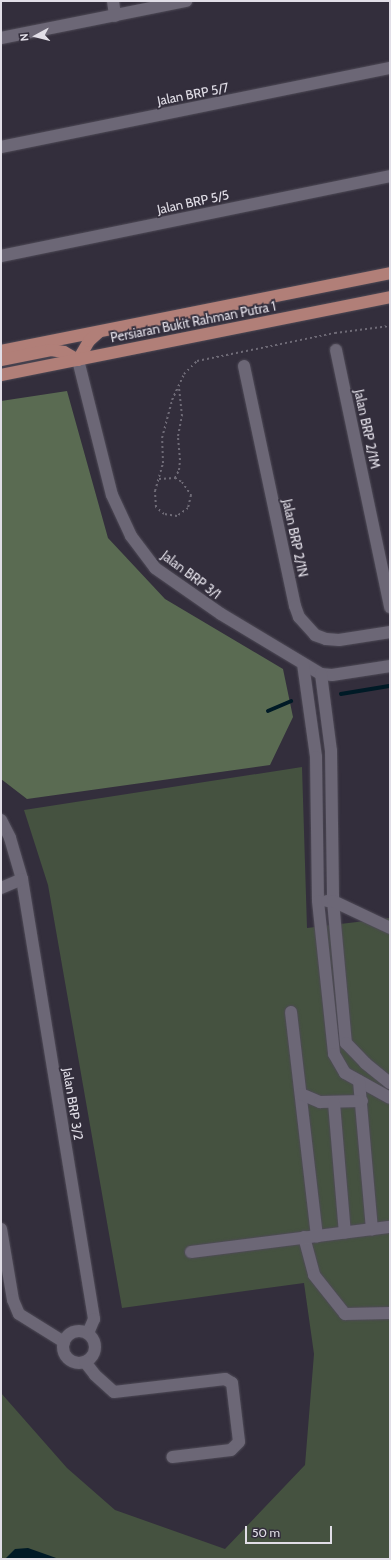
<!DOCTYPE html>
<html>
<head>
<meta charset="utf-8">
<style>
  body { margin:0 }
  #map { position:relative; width:391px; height:1560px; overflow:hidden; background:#332e3c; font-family:Cabin,sans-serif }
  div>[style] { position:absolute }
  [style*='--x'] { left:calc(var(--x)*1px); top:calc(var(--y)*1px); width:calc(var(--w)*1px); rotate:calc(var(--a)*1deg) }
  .green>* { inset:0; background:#455240 }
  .forest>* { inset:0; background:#5a6b52 }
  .water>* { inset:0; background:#001a26 }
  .stream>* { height:3.5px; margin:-1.75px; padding:0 1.75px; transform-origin:1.75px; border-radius:1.75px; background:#001a26 }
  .path>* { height:2px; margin-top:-1px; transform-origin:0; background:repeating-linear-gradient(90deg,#6e6a76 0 2px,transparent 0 5px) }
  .roads { filter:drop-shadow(0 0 1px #4e4a56) drop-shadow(0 0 1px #4e4a56) }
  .minor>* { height:12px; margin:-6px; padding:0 6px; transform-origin:6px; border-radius:6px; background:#6c6776 }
  .minor>.ring { margin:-6px; padding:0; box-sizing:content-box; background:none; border:12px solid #6c6776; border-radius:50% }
  .major>* { height:12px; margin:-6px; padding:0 6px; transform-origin:6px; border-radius:6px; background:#b17f78 }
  span { translate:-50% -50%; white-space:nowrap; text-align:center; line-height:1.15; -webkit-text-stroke:3.5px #332e3c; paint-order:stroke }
  .street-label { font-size:13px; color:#e1dee7 }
  .frame { position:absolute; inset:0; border:2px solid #e1dee7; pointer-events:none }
  .north { position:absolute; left:16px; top:16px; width:40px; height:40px; -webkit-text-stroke:3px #332e3c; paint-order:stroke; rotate:263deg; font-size:11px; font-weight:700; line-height:16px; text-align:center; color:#e1dee7 }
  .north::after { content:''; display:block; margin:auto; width:14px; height:18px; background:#e1dee7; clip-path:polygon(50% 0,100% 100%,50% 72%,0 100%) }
  .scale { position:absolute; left:245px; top:1526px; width:87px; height:18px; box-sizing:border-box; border:2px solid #e1dee7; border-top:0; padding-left:5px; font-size:12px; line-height:14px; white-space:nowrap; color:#e1dee7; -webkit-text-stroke:3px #332e3c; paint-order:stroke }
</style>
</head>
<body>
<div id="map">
  <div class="green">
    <div style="clip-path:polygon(302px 767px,307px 928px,390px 918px,390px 1559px,1px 1559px,1px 1393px,67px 1468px,115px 1510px,225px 1549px,305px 1465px,314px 1354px,304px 1283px,122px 1308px,48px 885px,24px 810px)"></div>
  </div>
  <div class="forest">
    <div style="clip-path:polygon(67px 391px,108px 538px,165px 599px,283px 669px,293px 717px,270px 765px,27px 799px,1px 779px,1px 401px)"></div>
  </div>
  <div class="water">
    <div style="clip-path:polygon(28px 1548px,45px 1554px,59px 1559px,5px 1559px,15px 1549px)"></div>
  </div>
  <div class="stream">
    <div style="--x:341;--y:694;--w:50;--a:-9.3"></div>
    <div style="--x:268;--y:711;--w:25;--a:-23"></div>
  </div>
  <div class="path">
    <div style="--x:175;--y:478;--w:9;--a:-63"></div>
    <div style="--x:179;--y:470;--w:10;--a:-84"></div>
    <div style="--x:180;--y:460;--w:24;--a:-95"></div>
    <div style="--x:178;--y:436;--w:20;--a:-79"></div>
    <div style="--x:182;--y:416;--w:31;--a:-96"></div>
    <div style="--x:159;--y:479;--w:16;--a:-4"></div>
    <div style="--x:175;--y:478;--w:8;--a:30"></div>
    <div style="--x:182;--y:482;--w:16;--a:55"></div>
    <div style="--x:191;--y:495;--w:13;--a:103"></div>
    <div style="--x:188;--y:508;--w:14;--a:144"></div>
    <div style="--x:177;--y:516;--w:13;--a:-171"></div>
    <div style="--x:164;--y:514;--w:11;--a:-139"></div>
    <div style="--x:156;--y:507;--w:16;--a:-94"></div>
    <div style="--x:155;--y:491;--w:29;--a:-74"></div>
    <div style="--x:163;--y:463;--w:25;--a:-92"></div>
    <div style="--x:162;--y:438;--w:39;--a:-75"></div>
    <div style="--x:172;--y:400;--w:29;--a:-65"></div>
    <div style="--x:184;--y:374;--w:18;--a:-45"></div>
    <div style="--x:197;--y:361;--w:141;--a:-11.5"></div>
    <div style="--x:335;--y:333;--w:55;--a:-7.3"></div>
  </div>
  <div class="roads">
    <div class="minor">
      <div style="--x:113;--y:1;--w:15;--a:82"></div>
      <div style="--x:1;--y:38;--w:189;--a:-11.3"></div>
      <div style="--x:1;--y:147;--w:397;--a:-11.5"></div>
      <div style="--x:1;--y:256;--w:397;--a:-11.6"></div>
      <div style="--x:336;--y:350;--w:263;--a:78.1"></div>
      <div style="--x:78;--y:360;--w:139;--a:75.9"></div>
      <div style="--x:112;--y:495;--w:45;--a:65.1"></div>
      <div style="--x:131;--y:536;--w:40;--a:53"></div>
      <div style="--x:155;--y:568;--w:80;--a:34.9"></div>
      <div style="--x:221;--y:614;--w:117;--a:31"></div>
      <div style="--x:321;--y:674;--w:11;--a:5"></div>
      <div style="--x:332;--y:675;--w:59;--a:-8.8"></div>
      <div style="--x:244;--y:366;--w:245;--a:78"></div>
      <div style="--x:295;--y:606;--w:12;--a:70"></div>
      <div style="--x:299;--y:617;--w:24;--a:48"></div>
      <div style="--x:315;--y:635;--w:12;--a:20"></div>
      <div style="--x:326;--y:639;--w:13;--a:4"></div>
      <div style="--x:339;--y:640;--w:52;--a:-8.9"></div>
      <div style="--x:303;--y:664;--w:94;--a:82"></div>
      <div style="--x:316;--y:757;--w:144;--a:89.2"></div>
      <div style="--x:318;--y:901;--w:154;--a:84"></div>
      <div style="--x:334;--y:1054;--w:22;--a:60"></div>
      <div style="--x:345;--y:1073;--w:51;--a:29.1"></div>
      <div style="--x:321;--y:674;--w:78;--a:82.6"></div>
      <div style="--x:331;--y:751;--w:150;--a:89.2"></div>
      <div style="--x:333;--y:901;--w:143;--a:84.8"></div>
      <div style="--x:346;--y:1043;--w:28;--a:46"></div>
      <div style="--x:365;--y:1063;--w:32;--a:39"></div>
      <div style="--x:1;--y:820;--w:20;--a:63"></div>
      <div style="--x:10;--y:838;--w:43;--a:73.7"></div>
      <div style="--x:22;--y:879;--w:446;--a:80.7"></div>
      <div style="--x:94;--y:1319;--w:15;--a:113"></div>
      <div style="--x:1;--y:888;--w:23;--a:-23"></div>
      <div style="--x:327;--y:901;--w:6;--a:0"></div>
      <div style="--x:333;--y:901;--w:63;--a:25.3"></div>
      <div style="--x:291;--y:1012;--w:226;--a:83.4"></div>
      <div style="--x:359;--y:1081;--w:149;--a:85"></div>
      <div style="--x:301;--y:1094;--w:21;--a:23"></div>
      <div style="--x:320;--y:1102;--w:42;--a:-1.4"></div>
      <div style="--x:334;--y:1103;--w:130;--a:85.2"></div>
      <div style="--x:1;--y:1229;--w:72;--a:80.4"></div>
      <div style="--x:13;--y:1300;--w:15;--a:67"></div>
      <div style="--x:19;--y:1314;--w:53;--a:31.9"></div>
      <div style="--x:304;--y:1237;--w:39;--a:75"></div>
      <div style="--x:314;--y:1275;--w:50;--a:51.5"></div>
      <div style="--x:345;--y:1314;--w:45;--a:-1.3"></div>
      <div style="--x:191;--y:1252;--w:201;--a:-7.2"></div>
      <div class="ring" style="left:63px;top:1331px;width:20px;height:20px"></div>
      <div style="--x:85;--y:1362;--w:16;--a:52"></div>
      <div style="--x:95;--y:1375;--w:25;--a:42"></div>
      <div style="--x:114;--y:1392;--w:112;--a:-6.7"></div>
      <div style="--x:225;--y:1379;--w:8;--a:30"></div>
      <div style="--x:232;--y:1383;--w:59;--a:83.2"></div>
      <div style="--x:239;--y:1442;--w:11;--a:135"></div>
      <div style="--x:231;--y:1450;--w:59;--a:173.2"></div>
    </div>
    <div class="major">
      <div style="--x:1;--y:351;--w:397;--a:-11.3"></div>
      <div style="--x:1;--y:360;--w:51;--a:-11.3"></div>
      <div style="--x:51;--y:350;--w:13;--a:9"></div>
      <div style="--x:64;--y:352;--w:16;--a:30"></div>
      <div style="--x:78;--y:360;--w:22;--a:-60"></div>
      <div style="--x:89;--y:341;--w:13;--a:-42"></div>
      <div style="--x:1;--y:375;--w:397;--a:-11.3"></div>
    </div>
  </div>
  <div class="street-label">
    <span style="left:193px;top:94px;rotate:-11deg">Jalan BRP 5/7</span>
    <span style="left:193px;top:202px;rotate:-12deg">Jalan BRP 5/5</span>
    <span style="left:193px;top:322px;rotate:-11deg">Persiaran Bukit Rahman Putra 1</span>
    <span style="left:367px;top:429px;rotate:78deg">Jalan BRP 2/1M</span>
    <span style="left:295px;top:538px;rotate:78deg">Jalan BRP 2/1N</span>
    <span style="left:191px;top:575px;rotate:37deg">Jalan BRP 3/1</span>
    <span style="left:73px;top:1104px;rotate:81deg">Jalan BRP 3/2</span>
  </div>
  <div class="frame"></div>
  <div class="north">N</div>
  <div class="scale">50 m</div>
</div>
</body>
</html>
